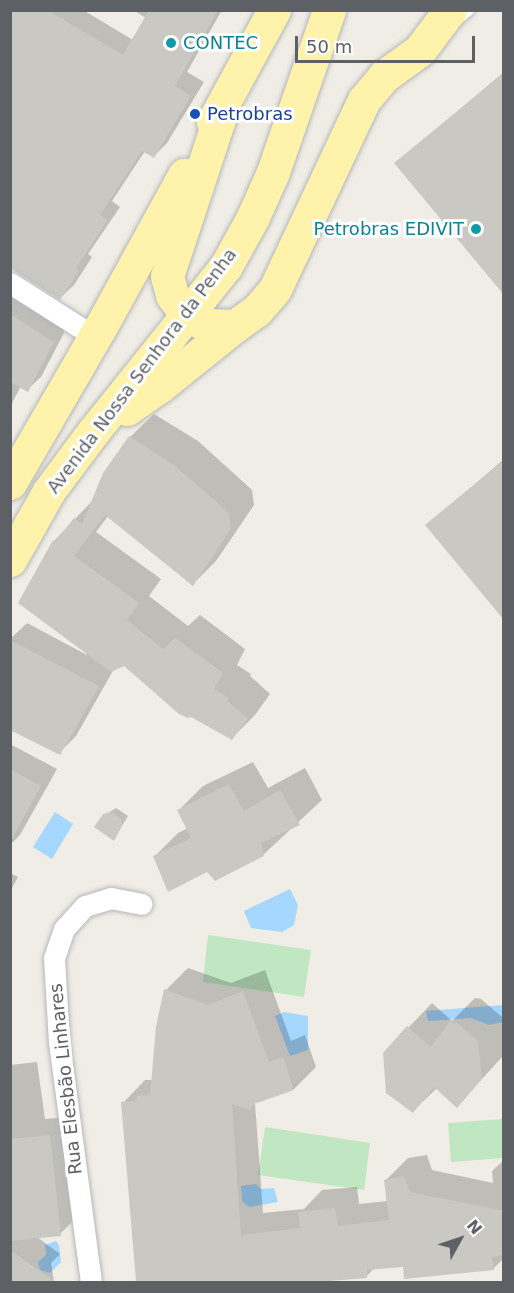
<!DOCTYPE html>
<html>
<head>
<meta charset="utf-8">
<style>
  body { margin:0 }
  #map { position:relative; width:514px; height:1293px; overflow:hidden; background:#efede5; font-family:"DejaVu Sans",sans-serif }
  div>[style] { position:absolute }
  [style*='--x'] { left:calc(var(--x)*1px); top:calc(var(--y)*1px); width:calc(var(--w)*1px); rotate:calc(var(--a)*1deg) }
  .green>* { inset:0; background:#c1e6c2 }
  .water>* { inset:0; background:#a5d7ff }
  .shadow>* { inset:0; background:#0003 }
  .building>* { inset:0; background:#cac8c2 }
  .roads { filter:drop-shadow(0 0 2px #b5b7bc) drop-shadow(0 0 2px #b5b7bc) }
  .lane>* { height:10px; margin:-5px; padding:0 5px; transform-origin:5px; border-radius:5px; background:#fff }
  .street>* { height:21px; margin:-10.5px; padding:0 10.5px; transform-origin:10.5px; border-radius:10.5px; background:#fff }
  .primary>* { height:33px; margin:-16.5px; padding:0 16.5px; transform-origin:16.5px; border-radius:16.5px; background:#fff2aa }
  .dots>* { width:16px; height:16px; translate:-50% -50%; box-sizing:border-box; border:3px solid #fff; border-radius:50% }
  span { translate:-50% -50%; white-space:nowrap; text-align:center; line-height:1.15; -webkit-text-stroke:6px #fff; paint-order:stroke }
  .culture-label { font-size:18px; color:#0d838f }
  .left { translate:0 -50%; text-align:left }
  .right { translate:-100% -50%; text-align:right }
  .transit-label { font-size:18px; color:#164399 }
  .street-label { font-size:18px; color:#5d6065 }
  .frame { position:absolute; inset:0; border:12px solid #5d6065; pointer-events:none }
  .north { position:absolute; left:430px; top:1209px; width:60px; height:60px; -webkit-text-stroke:4px #fff; paint-order:stroke; rotate:50deg; font-size:16px; font-weight:700; line-height:24px; text-align:center; color:#5d6065 }
  .north::after { content:''; display:block; margin:auto; width:21px; height:27px; background:#5d6065; clip-path:polygon(50% 0,100% 100%,50% 72%,0 100%) }
  .scale { position:absolute; left:295px; top:36px; width:180px; height:27px; box-sizing:border-box; border:3px solid #5d6065; border-top:0; padding-left:8px; font-size:18px; line-height:21px; white-space:nowrap; color:#5d6065; -webkit-text-stroke:4px #fff; paint-order:stroke }
</style>
</head>
<body>
<div id="map">
  <div class="green">
    <div style="clip-path:polygon(208px 935px,311px 950px,304px 997px,203px 982px)"></div>
    <div style="clip-path:polygon(503px 1119px,503px 1158px,451px 1162px,448px 1123px)"></div>
    <div style="clip-path:polygon(265px 1127px,370px 1143px,364px 1190px,258px 1175px)"></div>
  </div>
  <div class="water">
    <div style="clip-path:polygon(55px 812px,73px 824px,52px 859px,33px 847px)"></div>
    <div style="clip-path:polygon(290px 889px,298px 905px,294px 925px,282px 932px,251px 928px,244px 911px)"></div>
    <div style="clip-path:polygon(503px 1005px,503px 1022px,489px 1025px,471px 1018px,428px 1021px,426px 1011px)"></div>
    <div style="clip-path:polygon(284px 1012px,308px 1016px,308px 1050px,290px 1056px,275px 1016px)"></div>
    <div style="clip-path:polygon(256px 1184px,261px 1189px,274px 1188px,278px 1202px,249px 1207px,242px 1201px,241px 1186px)"></div>
    <div style="clip-path:polygon(56px 1241px,59px 1245px,61px 1262px,50px 1273px,40px 1270px,38px 1262px,46px 1255px,45px 1245px)"></div>
  </div>
  <div class="shadow">
    <div style="clip-path:polygon(10px 10px,83px 10px,133px 40px,146px 18px,133px 10px,222px 10px,187px 72px,204px 82px,167px 143px,154px 156px,145px 151px,112px 201px,120px 207px,88px 254px,92px 257px,74px 285px,60px 298px)"></div>
    <div style="clip-path:polygon(504px 72px,504px 293px,396px 163px)"></div>
    <div style="clip-path:polygon(10px 292px,64px 327px,64px 333px,41px 377px,27px 390px,21px 386px,10px 407px)"></div>
    <div style="clip-path:polygon(154px 414px,198px 441px,252px 490px,254px 505px,216px 561px,193px 584px,108px 516px,96px 532px,161px 579px,149px 596px,188px 626px,200px 615px,245px 649px,237px 665px,251px 674px,250px 676px,270px 694px,255px 715px,232px 738px,191px 715px,179px 713px,124px 665px,114px 669px,76px 736px,59px 753px,10px 728px,10px 639px,27px 623px,87px 655px,54px 541px,93px 500px,130px 437px)"></div>
    <div style="clip-path:polygon(504px 459px,504px 617px,427px 526px)"></div>
    <div style="clip-path:polygon(10px 744px,57px 769px,20px 835px,10px 845px)"></div>
    <div style="clip-path:polygon(253px 762px,268px 788px,305px 768px,322px 800px,263px 855px,208px 870px,154px 857px,178px 833px,188px 828px,179px 810px,203px 786px)"></div>
    <div style="clip-path:polygon(116px 808px,128px 816px,114px 839px,105px 815px)"></div>
    <div style="clip-path:polygon(10px 873px,18px 877px,10px 892px)"></div>
    <div style="clip-path:polygon(188px 968px,231px 983px,265px 970px,291px 1041px,305px 1035px,316px 1067px,294px 1089px,255px 1103px,263px 1213px,304px 1209px,322px 1190px,357px 1187px,359px 1204px,388px 1201px,385px 1181px,408px 1158px,427px 1155px,432px 1170px,493px 1183px,492px 1171px,504px 1160px,504px 1258px,493px 1269px,404px 1266px,375px 1267px,366px 1277px,299px 1282px,138px 1282px,123px 1103px,145px 1080px,153px 1080px,166px 990px)"></div>
    <div style="clip-path:polygon(475px 998px,481px 999px,502px 1017px,504px 1055px,457px 1106px,437px 1088px,413px 1111px,384px 1053px,432px 1003px,452px 1021px)"></div>
    <div style="clip-path:polygon(37px 1062px,45px 1119px,69px 1117px,79px 1215px,60px 1234px,37px 1237px,60px 1254px,51px 1263px,54px 1282px,10px 1282px,10px 1065px)"></div>
  </div>
  <div class="building">
    <div style="clip-path:polygon(10px 10px,47px 10px,123px 55px,149px 10px,218px 10px,175px 86px,191px 96px,154px 158px,142px 151px,100px 215px,108px 220px,76px 268px,79px 271px,60px 300px,10px 268px)"></div>
    <div style="clip-path:polygon(504px 73px,504px 295px,394px 163px)"></div>
    <div style="clip-path:polygon(10px 314px,54px 342px,28px 392px,10px 382px)"></div>
    <div style="clip-path:polygon(129px 436px,174px 465px,229px 513px,231px 529px,193px 586px,105px 515px,74px 556px,139px 603px,127px 620px,163px 649px,175px 638px,223px 673px,214px 689px,229px 698px,227px 701px,248px 718px,232px 740px,191px 717px,188px 718px,179px 714px,124px 666px,111px 672px,18px 603px,53px 540px,55px 542px,74px 518px,82px 524px,103px 473px)"></div>
    <div style="clip-path:polygon(504px 460px,504px 620px,425px 525px)"></div>
    <div style="clip-path:polygon(10px 640px,99px 686px,60px 755px,10px 730px)"></div>
    <div style="clip-path:polygon(10px 769px,41px 786px,10px 842px)"></div>
    <div style="clip-path:polygon(229px 784px,244px 811px,280px 790px,300px 825px,261px 843px,264px 856px,215px 881px,207px 872px,168px 892px,153px 856px,191px 838px,177px 810px)"></div>
    <div style="clip-path:polygon(111px 812px,122px 819px,122px 826px,114px 841px,94px 827px,103px 814px)"></div>
    <div style="clip-path:polygon(164px 989px,208px 1005px,243px 991px,269px 1062px,283px 1057px,294px 1090px,254px 1104px,250px 1110px,232px 1104px,241px 1235px,300px 1228px,298px 1212px,335px 1208px,338px 1226px,389px 1220px,384px 1180px,404px 1176px,410px 1192px,504px 1211px,504px 1255px,492px 1257px,494px 1270px,404px 1279px,403px 1267px,367px 1270px,367px 1278px,316px 1282px,136px 1282px,121px 1102px,136px 1101px,137px 1096px,150px 1095px,156px 1027px)"></div>
    <div style="clip-path:polygon(450px 1021px,455px 1024px,456px 1022px,478px 1041px,482px 1079px,457px 1108px,434px 1087px,413px 1113px,386px 1093px,383px 1053px,407px 1026px,431px 1047px)"></div>
    <div style="clip-path:polygon(50px 1135px,61px 1236px,10px 1241px,10px 1139px)"></div>
    <div style="clip-path:polygon(10px 1250px,56px 1282px,10px 1282px)"></div>
  </div>
  <div class="roads">
    <div class="lane">
      <div style="--x:455;--y:22;--w:19;--a:-39"></div>
    </div>
    <div class="street">
      <div style="--x:10;--y:283;--w:101;--a:32.4"></div>
      <div style="--x:91;--y:1282;--w:242;--a:-97.6"></div>
      <div style="--x:59;--y:1042;--w:84;--a:-93.4"></div>
      <div style="--x:54;--y:958;--w:31;--a:-71"></div>
      <div style="--x:64;--y:929;--w:31;--a:-48"></div>
      <div style="--x:85;--y:906;--w:27;--a:-17"></div>
      <div style="--x:111;--y:898;--w:31;--a:11"></div>
    </div>
    <div class="primary">
      <div style="--x:224;--y:104;--w:181;--a:108.3"></div>
      <div style="--x:167;--y:276;--w:20;--a:75"></div>
      <div style="--x:172;--y:295;--w:27;--a:54"></div>
      <div style="--x:188;--y:317;--w:22;--a:21"></div>
      <div style="--x:209;--y:325;--w:26;--a:2"></div>
      <div style="--x:235;--y:326;--w:27;--a:-36"></div>
      <div style="--x:257;--y:310;--w:28;--a:-49"></div>
      <div style="--x:275;--y:289;--w:209;--a:-64.8"></div>
      <div style="--x:364;--y:100;--w:31;--a:-50"></div>
      <div style="--x:384;--y:76;--w:44;--a:-35.8"></div>
      <div style="--x:420;--y:50;--w:50;--a:-53.1"></div>
      <div style="--x:213;--y:122;--w:128;--a:-61.4"></div>
      <div style="--x:127;--y:409;--w:39;--a:-35"></div>
      <div style="--x:159;--y:387;--w:97;--a:-38.8"></div>
      <div style="--x:10;--y:483;--w:179;--a:-59.9"></div>
      <div style="--x:100;--y:328;--w:175;--a:-61.2"></div>
      <div style="--x:10;--y:560;--w:79;--a:-60.5"></div>
      <div style="--x:49;--y:491;--w:74;--a:-53.3"></div>
      <div style="--x:93;--y:432;--w:213;--a:-51.3"></div>
      <div style="--x:226;--y:266;--w:56;--a:-61.1"></div>
      <div style="--x:253;--y:217;--w:49;--a:-66"></div>
      <div style="--x:273;--y:172;--w:171;--a:-70.9"></div>
    </div>
  </div>
  <div class="dots">
    <div style="left:171px;top:43px;background:#0f9aa8"></div>
    <div style="left:195px;top:114px;background:#1a4fb4"></div>
    <div style="left:476px;top:229px;background:#0f9aa8"></div>
  </div>
  <div class="culture-label">
    <span class="left" style="left:183px;top:43px">CONTEC</span>
    <span class="right" style="left:464px;top:229px">Petrobras EDIVIT</span>
  </div>
  <div class="transit-label">
    <span class="left" style="left:207px;top:114px">Petrobras</span>
  </div>
  <div class="street-label">
    <span style="left:142px;top:371px;rotate:-53deg">Avenida Nossa Senhora da Penha</span>
    <span style="left:66px;top:1079px;rotate:-96deg">Rua Elesbão Linhares</span>
  </div>
  <div class="frame"></div>
  <div class="north">N</div>
  <div class="scale">50 m</div>
</div>
</body>
</html>
